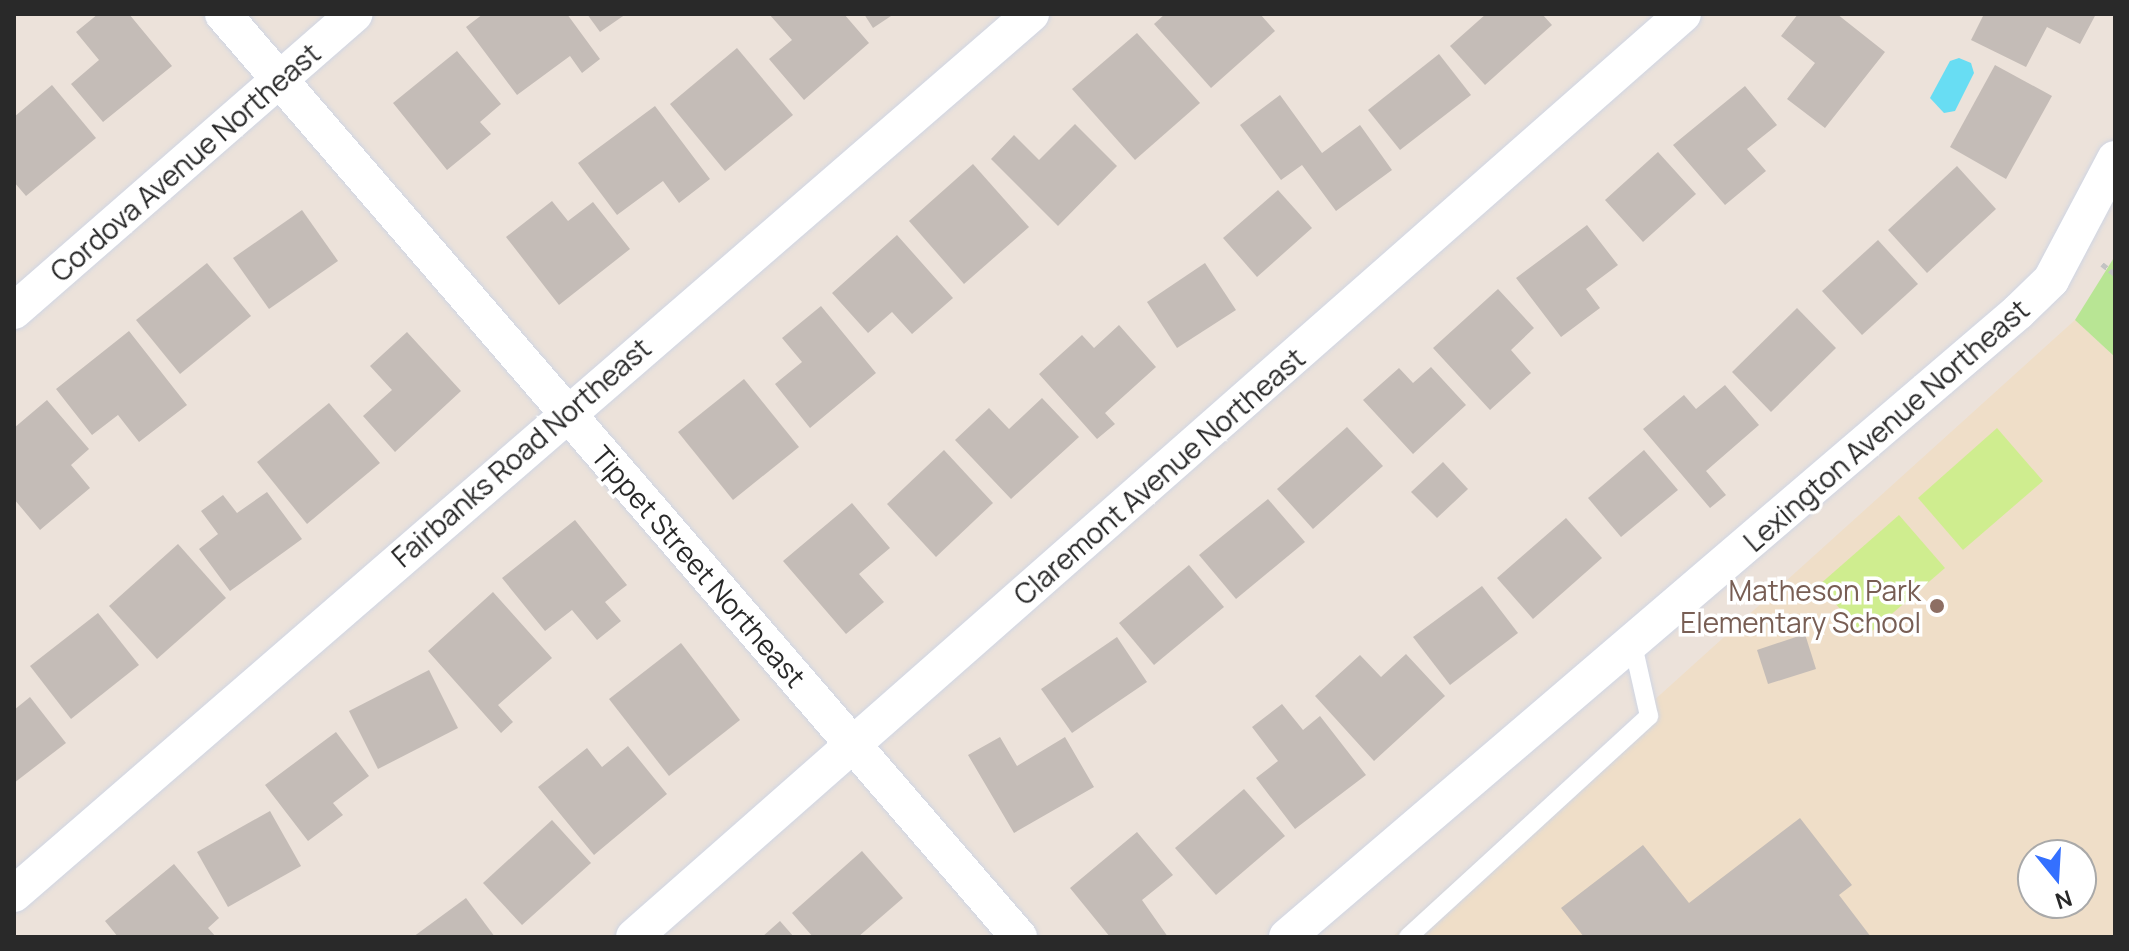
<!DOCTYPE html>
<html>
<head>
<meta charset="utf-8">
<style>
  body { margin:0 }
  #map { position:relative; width:2129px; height:951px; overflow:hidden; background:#ece2da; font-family:Manrope,sans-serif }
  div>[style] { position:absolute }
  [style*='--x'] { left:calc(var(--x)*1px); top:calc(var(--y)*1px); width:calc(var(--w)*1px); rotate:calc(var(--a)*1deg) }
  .education>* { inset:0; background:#efdec8 }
  .green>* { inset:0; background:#b8e594 }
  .pitch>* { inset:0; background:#cfed8f }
  .water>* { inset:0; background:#68ddf3 }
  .building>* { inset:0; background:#c4bcb7 }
  .path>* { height:5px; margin-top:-2.5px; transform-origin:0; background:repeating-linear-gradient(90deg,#c3c3c3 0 6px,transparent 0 10px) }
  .roads { filter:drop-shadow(0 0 2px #cfd5e3) drop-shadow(0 0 2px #cfd5e3) }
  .lane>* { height:18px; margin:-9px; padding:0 9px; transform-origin:9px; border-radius:9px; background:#fff }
  .street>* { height:36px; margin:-18px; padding:0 18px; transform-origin:18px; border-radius:18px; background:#fff }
  .dots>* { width:22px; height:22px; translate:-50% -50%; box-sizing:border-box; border:4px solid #fff; border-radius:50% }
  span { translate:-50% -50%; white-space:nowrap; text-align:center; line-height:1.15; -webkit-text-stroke:7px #fff; paint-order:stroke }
  .street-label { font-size:28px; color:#292929 }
  .education-label { font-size:28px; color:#785e54 }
  .right { translate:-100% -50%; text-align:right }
  .frame { position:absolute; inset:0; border:16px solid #292929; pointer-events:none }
  .north { position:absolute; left:2017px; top:839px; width:80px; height:80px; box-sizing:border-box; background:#fff; border:2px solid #a9a9a9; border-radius:50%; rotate:162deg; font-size:22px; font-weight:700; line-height:32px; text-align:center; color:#292929 }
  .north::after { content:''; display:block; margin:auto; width:28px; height:36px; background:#3470ff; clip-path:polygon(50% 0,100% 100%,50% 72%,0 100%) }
</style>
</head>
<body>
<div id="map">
  <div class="education">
    <div style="clip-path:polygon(evenodd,2075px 320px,2115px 357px,2115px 937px,1392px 937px,2075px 320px,2033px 855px,2081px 855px,2081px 903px,2033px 903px,2033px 855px)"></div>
  </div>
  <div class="green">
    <div style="clip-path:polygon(2115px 256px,2115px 357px,2075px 320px)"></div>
  </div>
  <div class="pitch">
    <div style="clip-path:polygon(1997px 428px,2043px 481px,1963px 550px,1918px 498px)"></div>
    <div style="clip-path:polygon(1899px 515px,1945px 568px,1865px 637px,1819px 585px)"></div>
  </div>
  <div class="water">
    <div style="clip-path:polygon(1959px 58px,1971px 63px,1974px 73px,1955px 111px,1944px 113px,1930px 98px,1950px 61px)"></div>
  </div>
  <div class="building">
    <div style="clip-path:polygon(98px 14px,129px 14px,172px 66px,103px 122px,71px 84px,99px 60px,76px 32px)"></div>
    <div style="clip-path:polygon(483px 14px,567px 14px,600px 59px,582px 73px,570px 56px,517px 95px,466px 27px)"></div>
    <div style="clip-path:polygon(587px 14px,626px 14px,600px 32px)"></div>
    <div style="clip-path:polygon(769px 14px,844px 14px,869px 43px,804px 100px,769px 59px,792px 40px)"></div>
    <div style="clip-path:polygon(864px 14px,894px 14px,873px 28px)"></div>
    <div style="clip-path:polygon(1165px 14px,1260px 14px,1275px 31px,1211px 88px,1154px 24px)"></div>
    <div style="clip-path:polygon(1486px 14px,1542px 14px,1552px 25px,1485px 85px,1450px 46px)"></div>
    <div style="clip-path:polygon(1798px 14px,1837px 14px,1885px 52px,1825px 128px,1787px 99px,1815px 63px,1781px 36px)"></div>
    <div style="clip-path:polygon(1984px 14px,2096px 14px,2080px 44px,2047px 27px,2026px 67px,1971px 40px)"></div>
    <div style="clip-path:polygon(1137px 33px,1200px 103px,1135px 160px,1072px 89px)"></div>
    <div style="clip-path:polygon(737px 48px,793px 115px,725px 171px,670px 104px)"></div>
    <div style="clip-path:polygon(457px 51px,501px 104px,480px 122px,491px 134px,447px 170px,393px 103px)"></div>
    <div style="clip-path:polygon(1439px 54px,1471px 95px,1400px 150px,1368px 110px)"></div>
    <div style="clip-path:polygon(1995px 65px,2052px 96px,2006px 179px,1950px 147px)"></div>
    <div style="clip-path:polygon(52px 85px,96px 138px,26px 196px,14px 182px,14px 117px)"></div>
    <div style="clip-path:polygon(1745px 86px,1777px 125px,1747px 149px,1766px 171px,1725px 205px,1673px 145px)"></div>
    <div style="clip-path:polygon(1280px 95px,1322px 153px,1360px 125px,1392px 170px,1336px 211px,1302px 165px,1281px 180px,1240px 125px)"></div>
    <div style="clip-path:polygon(655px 106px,710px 179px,679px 203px,663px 181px,617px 215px,578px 163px)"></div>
    <div style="clip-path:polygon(1075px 124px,1117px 166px,1058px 226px,991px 159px,1014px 135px,1039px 160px)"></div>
    <div style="clip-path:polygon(1658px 152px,1696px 194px,1643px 242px,1605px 200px)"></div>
    <div style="clip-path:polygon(973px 164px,1029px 227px,964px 284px,909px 221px)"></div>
    <div style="clip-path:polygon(1957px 166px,1996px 209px,1927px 273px,1888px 230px)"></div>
    <div style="clip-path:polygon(1278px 190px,1312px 228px,1257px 277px,1223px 238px)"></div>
    <div style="clip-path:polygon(552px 201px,568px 221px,593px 202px,630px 249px,559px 305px,506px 237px)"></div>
    <div style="clip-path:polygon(302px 210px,338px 261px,269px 309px,233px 258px)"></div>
    <div style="clip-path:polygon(1587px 225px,1618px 265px,1586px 289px,1600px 308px,1561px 337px,1516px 278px)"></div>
    <div style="clip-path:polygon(897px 235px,953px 298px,912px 334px,892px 312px,868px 333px,832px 293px)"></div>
    <div style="clip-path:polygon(1878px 240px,1918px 284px,1862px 335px,1822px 291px)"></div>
    <div style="clip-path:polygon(207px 263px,251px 316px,180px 374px,136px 320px)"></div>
    <div style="clip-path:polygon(1205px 263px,1236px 310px,1177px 348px,1147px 302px)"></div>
    <div style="clip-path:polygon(1498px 289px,1534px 328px,1511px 350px,1531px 373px,1490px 410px,1433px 348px)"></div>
    <div style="clip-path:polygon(821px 306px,876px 373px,810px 428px,775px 384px,802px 362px,782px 338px)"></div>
    <div style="clip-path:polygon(1797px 308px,1836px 348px,1771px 412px,1732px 372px)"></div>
    <div style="clip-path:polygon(1119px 325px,1156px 367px,1105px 413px,1115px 424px,1097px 439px,1039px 374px,1082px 335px,1094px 348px)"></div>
    <div style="clip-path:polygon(129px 331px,187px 405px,139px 442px,118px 415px,92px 435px,56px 389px)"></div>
    <div style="clip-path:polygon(407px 332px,461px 391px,395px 452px,363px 416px,392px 390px,370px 366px)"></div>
    <div style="clip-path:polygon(1431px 367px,1466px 405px,1413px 454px,1363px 400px,1399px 368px,1413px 383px)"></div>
    <div style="clip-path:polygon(744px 379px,799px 447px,733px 500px,678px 432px)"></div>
    <div style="clip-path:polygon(1725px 385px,1759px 425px,1706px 471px,1726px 495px,1710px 508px,1643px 429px,1684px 395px,1696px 409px)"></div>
    <div style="clip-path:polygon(1042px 398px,1079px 437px,1011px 499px,955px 440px,989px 408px,1009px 429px)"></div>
    <div style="clip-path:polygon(47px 400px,89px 449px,71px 465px,90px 488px,40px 530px,14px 499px,14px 428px)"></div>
    <div style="clip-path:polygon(329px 403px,380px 463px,307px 524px,257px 462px)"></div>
    <div style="clip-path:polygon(1347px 427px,1383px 466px,1313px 529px,1277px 489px)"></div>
    <div style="clip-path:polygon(944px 450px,993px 503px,936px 557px,887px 504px)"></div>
    <div style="clip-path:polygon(1644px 450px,1678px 490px,1621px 537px,1588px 498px)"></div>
    <div style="clip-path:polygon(1443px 462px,1468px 489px,1437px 518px,1411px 492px)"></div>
    <div style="clip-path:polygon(267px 492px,302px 539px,230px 591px,199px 549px,218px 534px,201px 511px,223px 495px,237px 513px)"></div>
    <div style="clip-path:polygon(1268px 499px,1305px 542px,1236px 599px,1199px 555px)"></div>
    <div style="clip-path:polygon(852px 503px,890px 548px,859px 574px,884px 602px,846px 634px,783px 561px)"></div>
    <div style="clip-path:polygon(1566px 518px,1602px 558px,1533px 619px,1497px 578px)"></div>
    <div style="clip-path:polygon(575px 520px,627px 585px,605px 602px,621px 621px,597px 640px,572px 610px,545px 631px,502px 578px)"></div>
    <div style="clip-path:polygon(178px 544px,226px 598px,157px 659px,109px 606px)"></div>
    <div style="clip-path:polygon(1189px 565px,1224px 607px,1154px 665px,1119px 623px)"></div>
    <div style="clip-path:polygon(1482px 586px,1518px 633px,1450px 685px,1413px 637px)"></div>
    <div style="clip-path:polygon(493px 592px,552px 658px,498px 705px,513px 722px,501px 733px,428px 651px)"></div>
    <div style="clip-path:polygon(98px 613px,139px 665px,71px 719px,30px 666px)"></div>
    <div style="clip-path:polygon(1805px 634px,1816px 669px,1768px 684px,1757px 650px)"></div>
    <div style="clip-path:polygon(1117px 637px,1147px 682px,1072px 733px,1041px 689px)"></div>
    <div style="clip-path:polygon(681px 643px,740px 720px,669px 776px,609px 699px)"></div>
    <div style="clip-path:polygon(1406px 654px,1445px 696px,1374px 761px,1315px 696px,1360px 655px,1381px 677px)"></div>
    <div style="clip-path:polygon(429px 670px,458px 728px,378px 769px,349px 711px)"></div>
    <div style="clip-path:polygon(30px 697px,66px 743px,14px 783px,14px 710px)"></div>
    <div style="clip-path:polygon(1282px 704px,1303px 730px,1320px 716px,1366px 775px,1295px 829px,1256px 778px,1278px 761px,1252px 727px)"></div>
    <div style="clip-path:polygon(336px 732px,369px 776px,333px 803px,343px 815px,308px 841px,265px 785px)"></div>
    <div style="clip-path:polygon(1000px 737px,1017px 766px,1065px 737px,1094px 787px,1014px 833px,968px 755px)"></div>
    <div style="clip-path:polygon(628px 746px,667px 794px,594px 855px,538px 787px,587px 748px,602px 767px)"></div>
    <div style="clip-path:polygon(1244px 789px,1285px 836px,1216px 895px,1175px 848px)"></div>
    <div style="clip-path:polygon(270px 811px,301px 866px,228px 907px,197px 852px)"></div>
    <div style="clip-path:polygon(1800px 818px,1852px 885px,1839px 895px,1871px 937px,1584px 937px,1561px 908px,1643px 845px,1689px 903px)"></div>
    <div style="clip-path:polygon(552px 820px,591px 863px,522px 925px,483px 883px)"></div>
    <div style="clip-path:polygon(1137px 832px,1173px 875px,1142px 900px,1168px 937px,1110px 937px,1070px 888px)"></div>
    <div style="clip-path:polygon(862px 851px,903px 898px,858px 937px,813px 937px,792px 913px)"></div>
    <div style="clip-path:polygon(174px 864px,219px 918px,208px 928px,216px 937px,118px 937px,105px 921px)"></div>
    <div style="clip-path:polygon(466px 898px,495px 937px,413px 937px)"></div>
    <div style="clip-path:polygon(780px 921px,794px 937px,762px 937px)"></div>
  </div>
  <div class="path">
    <div style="--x:2102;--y:264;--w:16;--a:38"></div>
  </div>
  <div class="roads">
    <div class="lane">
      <div style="--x:1408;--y:937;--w:327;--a:-42.5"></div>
      <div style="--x:1649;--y:716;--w:73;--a:-102.7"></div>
    </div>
    <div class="street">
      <div style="--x:223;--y:14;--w:1219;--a:49.23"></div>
      <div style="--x:14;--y:311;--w:452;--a:-41.1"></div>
      <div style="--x:14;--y:894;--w:1345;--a:-40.87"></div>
      <div style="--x:634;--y:937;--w:1397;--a:-41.34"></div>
      <div style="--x:1287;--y:937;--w:962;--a:-40.53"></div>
      <div style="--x:2018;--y:312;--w:46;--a:-44.1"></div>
      <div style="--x:2051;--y:280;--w:137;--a:-62.1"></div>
    </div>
  </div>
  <div class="dots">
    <div style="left:1937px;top:606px;background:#8d6e63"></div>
  </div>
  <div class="street-label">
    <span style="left:185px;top:162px;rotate:-41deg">Cordova Avenue Northeast</span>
    <span style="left:1886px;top:425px;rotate:-41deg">Lexington Avenue Northeast</span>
    <span style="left:521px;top:452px;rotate:-41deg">Fairbanks Road Northeast</span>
    <span style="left:1159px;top:476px;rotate:-41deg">Claremont Avenue Northeast</span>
    <span style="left:699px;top:566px;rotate:49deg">Tippet Street Northeast</span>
  </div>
  <div class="education-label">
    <span class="right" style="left:1921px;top:606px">Matheson Park<br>Elementary School</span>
  </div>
  <div class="frame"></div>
  <div class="north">N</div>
</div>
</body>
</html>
